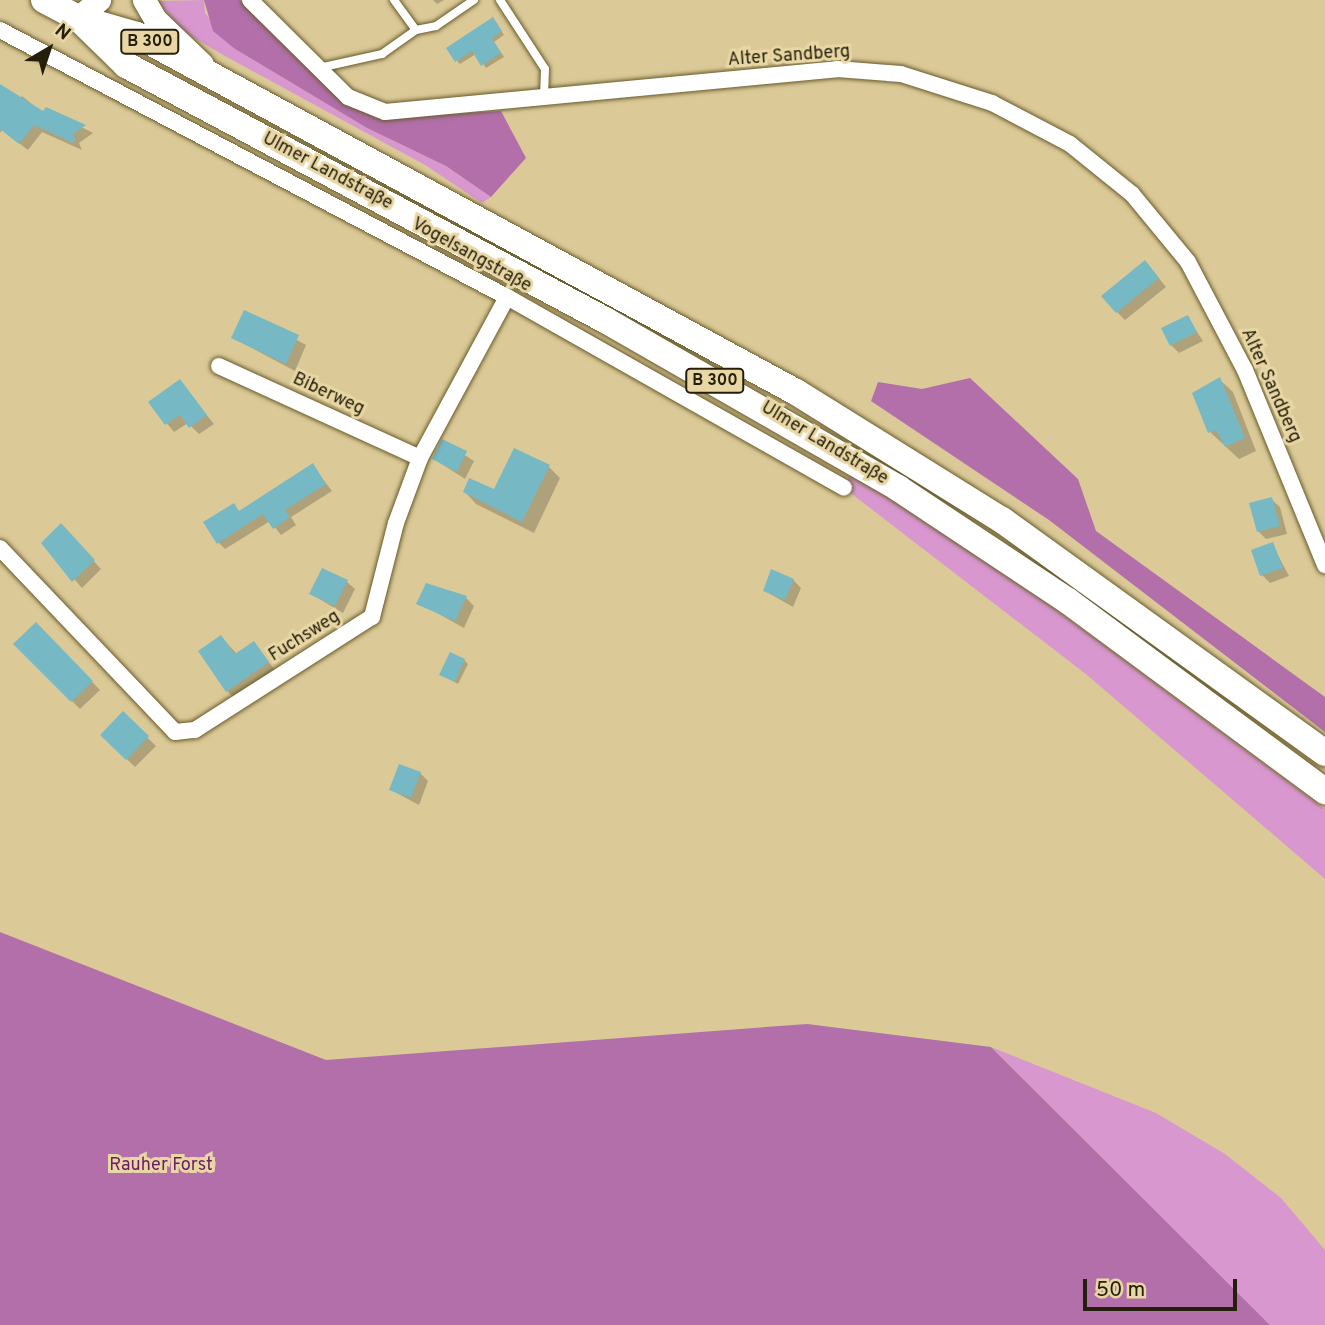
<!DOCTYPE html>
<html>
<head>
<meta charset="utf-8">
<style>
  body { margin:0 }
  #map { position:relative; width:1325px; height:1325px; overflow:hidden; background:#dbca98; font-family:Overpass,sans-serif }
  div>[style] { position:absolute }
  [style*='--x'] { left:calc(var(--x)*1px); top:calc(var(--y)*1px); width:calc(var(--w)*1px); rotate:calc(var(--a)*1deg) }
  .green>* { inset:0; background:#d898cf }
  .forest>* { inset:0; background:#b26faa }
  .shadow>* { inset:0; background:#0003 }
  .building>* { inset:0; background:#76b8c4 }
  .roads { filter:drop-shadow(0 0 2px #695a2a) drop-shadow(0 0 2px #695a2a) }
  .lane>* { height:8px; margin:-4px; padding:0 4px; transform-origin:4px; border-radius:4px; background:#fff }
  .street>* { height:16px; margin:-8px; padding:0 8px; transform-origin:8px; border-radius:8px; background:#fff }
  .secondary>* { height:23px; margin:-11.5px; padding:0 11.5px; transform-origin:11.5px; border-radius:11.5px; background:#fff }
  .primary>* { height:26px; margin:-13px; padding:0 13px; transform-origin:13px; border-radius:13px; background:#fff }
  span { translate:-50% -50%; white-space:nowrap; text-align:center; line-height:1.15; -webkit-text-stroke:6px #e8d7a4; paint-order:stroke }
  .shield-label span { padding:2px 5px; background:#e8d7a4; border:2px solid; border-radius:5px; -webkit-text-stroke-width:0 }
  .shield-label { font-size:16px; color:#241e0a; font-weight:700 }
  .street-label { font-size:18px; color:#241e0a }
  .park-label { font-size:18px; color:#6d1b66 }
  .north { position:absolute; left:14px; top:14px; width:70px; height:70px; -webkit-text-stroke:5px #e8d7a4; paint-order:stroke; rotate:39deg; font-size:19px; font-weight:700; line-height:28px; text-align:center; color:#241e0a }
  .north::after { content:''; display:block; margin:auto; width:24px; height:32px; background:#241e0a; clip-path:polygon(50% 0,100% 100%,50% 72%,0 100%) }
  .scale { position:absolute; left:1083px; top:1279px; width:154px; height:32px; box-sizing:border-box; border:4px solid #241e0a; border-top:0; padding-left:9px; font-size:21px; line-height:24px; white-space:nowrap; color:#241e0a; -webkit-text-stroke:5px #e8d7a4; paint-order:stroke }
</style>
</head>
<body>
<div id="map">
  <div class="green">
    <div style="clip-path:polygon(204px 0,205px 13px,235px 49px,367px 128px,446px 166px,491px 197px,482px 203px,425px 165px,225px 56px,182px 31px,158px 1px)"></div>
    <div style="clip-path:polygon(851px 473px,1003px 570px,1325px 809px,1325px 879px,1087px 675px,844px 488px)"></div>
    <div style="clip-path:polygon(991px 1047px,1156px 1113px,1225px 1154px,1281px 1198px,1325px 1250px,1325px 1325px,1270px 1325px)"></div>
  </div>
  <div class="forest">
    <div style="clip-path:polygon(204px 0,240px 0,336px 94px,376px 118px,501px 111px,526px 158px,491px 197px,446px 166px,367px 128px,235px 49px,213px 31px)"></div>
    <div style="clip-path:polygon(970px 378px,1078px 479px,1096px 531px,1325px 697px,1325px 732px,1049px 520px,871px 401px,878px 382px,922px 389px)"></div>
    <div style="clip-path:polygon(0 932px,326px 1060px,807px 1024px,991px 1047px,1270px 1325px,0 1325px)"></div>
  </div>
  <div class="shadow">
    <div style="clip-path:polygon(433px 0,444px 0,437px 4px)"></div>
    <div style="clip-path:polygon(496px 23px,504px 35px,494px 42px,504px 57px,486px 68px,476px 54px,460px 64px,457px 61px)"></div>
    <div style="clip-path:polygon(0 92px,18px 101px,22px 96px,44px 114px,47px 109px,93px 133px,79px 143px,82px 150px,42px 132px,28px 150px,2px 130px,0 133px)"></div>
    <div style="clip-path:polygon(1153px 271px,1166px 287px,1125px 320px,1117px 312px)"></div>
    <div style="clip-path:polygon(245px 312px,306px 345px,295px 371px,233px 338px)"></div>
    <div style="clip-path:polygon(1187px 317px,1203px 341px,1179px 353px,1171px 345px)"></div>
    <div style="clip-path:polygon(1220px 380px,1233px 392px,1256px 451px,1239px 459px,1210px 432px)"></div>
    <div style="clip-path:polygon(179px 381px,214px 424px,199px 434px,188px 423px,174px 432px,150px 403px)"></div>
    <div style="clip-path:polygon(443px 441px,474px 461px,465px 479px,434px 459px)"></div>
    <div style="clip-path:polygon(312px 465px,332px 491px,291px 517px,296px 525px,281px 535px,270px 521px,225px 549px,218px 542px,233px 505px,240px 512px)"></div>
    <div style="clip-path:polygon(549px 467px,560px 478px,534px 533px,476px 504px,465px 492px,495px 492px)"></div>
    <div style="clip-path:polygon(1271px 499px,1280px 507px,1287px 534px,1266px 539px,1258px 531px)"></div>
    <div style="clip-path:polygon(69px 534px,101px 569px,82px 588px,43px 543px)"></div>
    <div style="clip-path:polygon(1272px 544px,1289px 576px,1270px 583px,1262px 575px)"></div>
    <div style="clip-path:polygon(793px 580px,801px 588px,793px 607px,765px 591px)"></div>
    <div style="clip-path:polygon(346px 581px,355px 589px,343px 613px,311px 594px)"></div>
    <div style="clip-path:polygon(466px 598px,474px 606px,464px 628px,419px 603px)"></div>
    <div style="clip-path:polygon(36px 624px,100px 690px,80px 709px,15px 644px)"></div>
    <div style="clip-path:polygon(221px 637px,237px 654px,253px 643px,280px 676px,240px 703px,227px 691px)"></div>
    <div style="clip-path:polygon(464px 660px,468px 664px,458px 684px,442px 675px)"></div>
    <div style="clip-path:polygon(123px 714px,156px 746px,135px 767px,102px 735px)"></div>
    <div style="clip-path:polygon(420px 773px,428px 781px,419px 805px,391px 790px)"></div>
  </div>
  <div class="building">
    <div style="clip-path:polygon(493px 17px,502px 31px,492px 38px,501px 53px,481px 66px,472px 51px,455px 62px,446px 48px)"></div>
    <div style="clip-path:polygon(0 84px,43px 111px,46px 107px,86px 125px,72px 135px,76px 138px,73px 143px,34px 125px,19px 144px,0 129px)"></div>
    <div style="clip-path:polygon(1145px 260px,1159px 278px,1116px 313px,1101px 296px)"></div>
    <div style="clip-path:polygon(244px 310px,299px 335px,286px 364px,231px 338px)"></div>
    <div style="clip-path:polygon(1188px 315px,1197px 332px,1170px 346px,1161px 328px)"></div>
    <div style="clip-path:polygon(1220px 377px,1245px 438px,1225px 447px,1216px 430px,1208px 433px,1192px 393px)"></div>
    <div style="clip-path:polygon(180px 379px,207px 415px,189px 428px,180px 415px,165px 425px,148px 402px)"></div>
    <div style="clip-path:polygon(442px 439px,467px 451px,457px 472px,432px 459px)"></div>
    <div style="clip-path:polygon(514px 448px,550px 465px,522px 522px,463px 492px,469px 478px,494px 489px)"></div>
    <div style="clip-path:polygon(313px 463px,326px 484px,285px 510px,290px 517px,273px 529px,263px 514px,217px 544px,203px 522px,234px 503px,239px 511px)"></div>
    <div style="clip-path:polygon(1272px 497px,1280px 526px,1257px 532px,1249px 503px)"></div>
    <div style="clip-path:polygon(61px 523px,95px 560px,72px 582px,41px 543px)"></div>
    <div style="clip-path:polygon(1273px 542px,1283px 568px,1260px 576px,1251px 550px)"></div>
    <div style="clip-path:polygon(322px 568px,348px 580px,335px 606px,309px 594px)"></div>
    <div style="clip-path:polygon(771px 569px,794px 579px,785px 600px,763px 591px)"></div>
    <div style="clip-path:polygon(426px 583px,467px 596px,455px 621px,416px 604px)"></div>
    <div style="clip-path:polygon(36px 622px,93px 681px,71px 702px,13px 644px)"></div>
    <div style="clip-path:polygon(221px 635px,235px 654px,254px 641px,269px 662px,226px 692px,198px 651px)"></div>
    <div style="clip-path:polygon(450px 652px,465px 659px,455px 682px,439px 675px)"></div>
    <div style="clip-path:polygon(123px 711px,149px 736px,126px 760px,100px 735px)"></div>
    <div style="clip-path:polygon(399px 764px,421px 772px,411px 798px,389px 790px)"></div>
  </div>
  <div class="roads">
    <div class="lane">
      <div style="--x:394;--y:0;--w:37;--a:54"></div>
      <div style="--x:416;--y:30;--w:20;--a:-11"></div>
      <div style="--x:436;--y:26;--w:46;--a:-34.4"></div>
      <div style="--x:500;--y:0;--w:82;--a:56.9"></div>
      <div style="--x:545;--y:69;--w:30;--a:92"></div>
      <div style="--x:319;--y:68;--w:65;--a:-12.5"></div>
      <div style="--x:382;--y:54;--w:42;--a:-35.2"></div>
    </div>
    <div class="street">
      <div style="--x:250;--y:0;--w:138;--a:44.7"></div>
      <div style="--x:348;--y:97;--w:40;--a:22"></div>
      <div style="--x:385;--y:112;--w:454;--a:-5.4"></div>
      <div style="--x:837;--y:69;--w:64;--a:4.5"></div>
      <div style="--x:901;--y:74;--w:96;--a:17.7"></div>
      <div style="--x:992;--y:103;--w:88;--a:27.7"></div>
      <div style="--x:1070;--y:144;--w:80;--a:38.9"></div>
      <div style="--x:1132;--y:194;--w:88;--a:50.5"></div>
      <div style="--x:1188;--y:262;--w:122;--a:62.2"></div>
      <div style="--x:1245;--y:370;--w:211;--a:67.7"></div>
      <div style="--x:0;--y:30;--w:573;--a:27.77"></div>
      <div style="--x:507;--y:297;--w:387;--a:29.5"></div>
      <div style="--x:219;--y:366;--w:221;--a:24.6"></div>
      <div style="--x:0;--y:548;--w:254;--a:46.4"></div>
      <div style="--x:175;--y:732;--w:20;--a:-6"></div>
      <div style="--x:195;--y:730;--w:210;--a:-32.6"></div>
      <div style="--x:372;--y:617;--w:97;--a:-75.7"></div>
      <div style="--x:396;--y:523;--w:69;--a:-69.7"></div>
      <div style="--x:420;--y:458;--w:183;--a:-61.6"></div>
    </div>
    <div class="secondary">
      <div style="--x:144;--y:0;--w:22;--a:60"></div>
      <div style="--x:155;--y:19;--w:65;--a:43.8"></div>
      <div style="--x:78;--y:18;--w:28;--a:-41"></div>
    </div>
    <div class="primary">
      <div style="--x:44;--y:0;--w:38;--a:28"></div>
      <div style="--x:78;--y:18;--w:61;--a:16.1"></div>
      <div style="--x:137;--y:35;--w:749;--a:28.45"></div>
      <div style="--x:796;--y:392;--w:243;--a:31.9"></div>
      <div style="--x:1002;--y:520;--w:398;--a:35.8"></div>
      <div style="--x:79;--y:19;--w:66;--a:44.4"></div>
      <div style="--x:126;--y:65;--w:543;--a:28.03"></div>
      <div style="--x:605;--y:320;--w:338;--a:29.8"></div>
      <div style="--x:898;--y:488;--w:204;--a:33.6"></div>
      <div style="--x:1068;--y:601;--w:320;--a:36.5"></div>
    </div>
  </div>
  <div class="shield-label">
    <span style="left:150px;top:42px">B 300</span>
    <span style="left:715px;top:381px">B 300</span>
  </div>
  <div class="street-label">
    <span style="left:789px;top:57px;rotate:-4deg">Alter Sandberg</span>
    <span style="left:327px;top:172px;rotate:28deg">Ulmer Landstraße</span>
    <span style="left:471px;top:256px;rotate:29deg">Vogelsangstraße</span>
    <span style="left:1270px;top:386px;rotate:66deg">Alter Sandberg</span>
    <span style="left:328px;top:395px;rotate:25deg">Biberweg</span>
    <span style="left:824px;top:444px;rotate:31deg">Ulmer Landstraße</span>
    <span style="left:305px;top:637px;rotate:-32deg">Fuchsweg</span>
  </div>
  <div class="park-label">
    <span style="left:161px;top:1166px">Rauher Forst</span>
  </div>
  <div class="north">N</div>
  <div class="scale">50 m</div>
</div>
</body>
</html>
